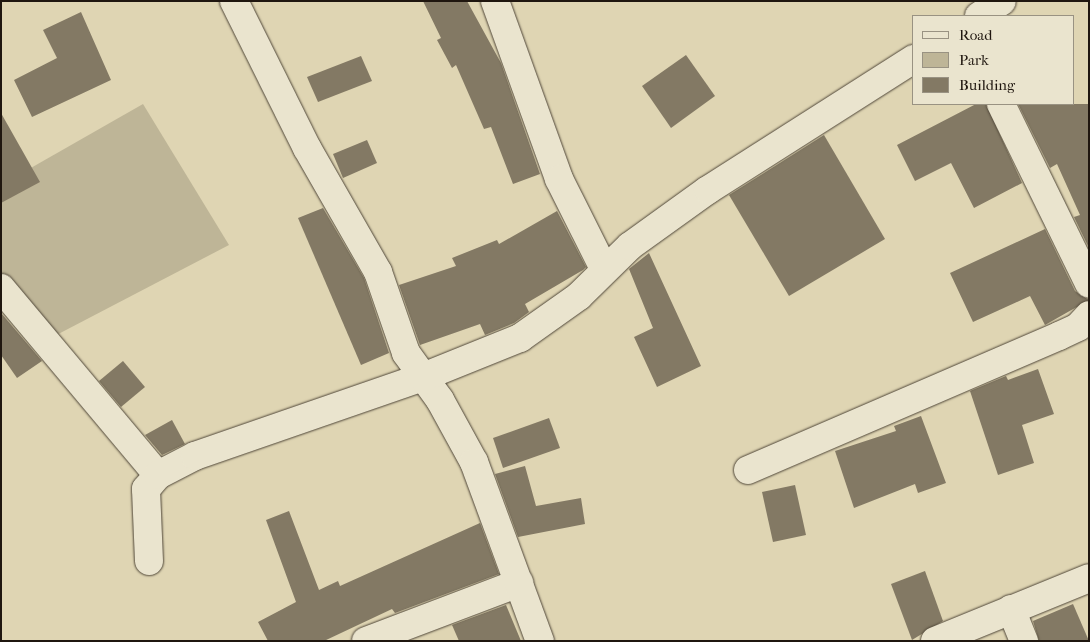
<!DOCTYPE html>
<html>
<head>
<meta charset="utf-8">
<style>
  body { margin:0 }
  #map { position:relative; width:1090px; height:642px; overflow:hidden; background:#dfd5b3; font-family:"IM FELL French Canon",serif }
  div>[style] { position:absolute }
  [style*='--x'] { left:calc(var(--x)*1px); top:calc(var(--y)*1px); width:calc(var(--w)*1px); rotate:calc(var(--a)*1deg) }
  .green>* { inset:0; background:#beb597 }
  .building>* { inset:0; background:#837964 }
  .roads { filter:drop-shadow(0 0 1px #4f4638) drop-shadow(0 0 1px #4f4638) }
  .minor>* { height:28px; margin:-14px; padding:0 14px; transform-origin:14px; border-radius:14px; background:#eae4ce }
  .tertiary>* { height:28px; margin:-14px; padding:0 14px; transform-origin:14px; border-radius:14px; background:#eae4ce }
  span { translate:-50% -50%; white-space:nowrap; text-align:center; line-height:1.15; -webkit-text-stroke:4.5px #eae4ce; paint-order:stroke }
  .frame { position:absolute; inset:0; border:2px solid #1f160f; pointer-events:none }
  .legend { position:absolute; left:912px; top:15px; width:162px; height:90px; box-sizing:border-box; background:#eae4ce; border:1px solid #999282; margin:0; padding:6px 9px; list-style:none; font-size:15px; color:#1f160f }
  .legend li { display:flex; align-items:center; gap:10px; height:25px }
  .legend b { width:25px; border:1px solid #999282 }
</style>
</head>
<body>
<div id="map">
  <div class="green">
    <div style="clip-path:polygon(143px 104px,229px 245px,43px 342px,1px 288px,1px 185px)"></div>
  </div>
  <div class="building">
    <div style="clip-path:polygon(423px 1px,467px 1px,501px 63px,540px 174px,513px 184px,491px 127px,484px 129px,456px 65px,452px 68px,437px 40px,441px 38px)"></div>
    <div style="clip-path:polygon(81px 12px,111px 80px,32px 117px,14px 80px,57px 58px,43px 30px)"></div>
    <div style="clip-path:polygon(686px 55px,715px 96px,671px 128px,642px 86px)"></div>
    <div style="clip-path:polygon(361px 56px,372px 81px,318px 102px,307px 77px)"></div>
    <div style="clip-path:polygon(976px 104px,986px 104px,1022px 183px,974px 208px,951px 163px,915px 181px,897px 145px)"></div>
    <div style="clip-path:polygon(1018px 104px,1089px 104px,1089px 248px,1074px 217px,1080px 215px,1057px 164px,1050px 168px)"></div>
    <div style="clip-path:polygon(1px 113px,40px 182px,1px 203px)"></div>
    <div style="clip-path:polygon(824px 135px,885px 239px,789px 296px,729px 195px)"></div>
    <div style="clip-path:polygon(367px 140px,377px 163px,343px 178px,333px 154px)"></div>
    <div style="clip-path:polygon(323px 208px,364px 278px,389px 353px,361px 365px,298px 218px)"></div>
    <div style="clip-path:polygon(557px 211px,586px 267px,583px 270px,525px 304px,529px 312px,514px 323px,485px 335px,480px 324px,420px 345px,399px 285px,456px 266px,452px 258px,497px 240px,499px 244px)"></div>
    <div style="clip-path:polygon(1045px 229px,1075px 291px,1089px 300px,1045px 325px,1030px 296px,973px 322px,950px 273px)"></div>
    <div style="clip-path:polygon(649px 253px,701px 366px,657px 387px,634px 337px,653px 328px,629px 269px)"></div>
    <div style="clip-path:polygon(1px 313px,42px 361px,17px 378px,1px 355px)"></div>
    <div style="clip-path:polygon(123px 361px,145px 387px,121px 407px,99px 381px)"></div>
    <div style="clip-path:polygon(1038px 369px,1054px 414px,1022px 425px,1034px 463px,998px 475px,970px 391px,1006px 376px,1008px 380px)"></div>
    <div style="clip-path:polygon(921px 416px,946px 483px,918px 493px,915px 484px,854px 508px,835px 451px,896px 431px,894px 426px)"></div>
    <div style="clip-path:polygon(549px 418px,560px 448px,503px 468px,493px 438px)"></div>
    <div style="clip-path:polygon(172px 420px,185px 444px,162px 455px,145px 435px)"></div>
    <div style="clip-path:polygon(525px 466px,536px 506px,581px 498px,585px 524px,518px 537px,495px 474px)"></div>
    <div style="clip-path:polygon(795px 485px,806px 535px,773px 542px,762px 492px)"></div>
    <div style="clip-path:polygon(289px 511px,319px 590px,338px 581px,340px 586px,480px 523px,499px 574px,395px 613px,392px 609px,324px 641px,268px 641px,258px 622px,296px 602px,266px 520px)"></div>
    <div style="clip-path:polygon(925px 571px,943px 621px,912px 640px,891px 584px)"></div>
    <div style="clip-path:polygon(1073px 604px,1089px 641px,1039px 641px,1033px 621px)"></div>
    <div style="clip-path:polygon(506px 605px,521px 641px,459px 641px,452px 625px)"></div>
  </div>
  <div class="roads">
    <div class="minor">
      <div style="--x:495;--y:1;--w:189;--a:70.2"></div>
      <div style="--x:559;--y:179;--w:101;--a:63.4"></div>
      <div style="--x:979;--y:16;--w:27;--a:-33"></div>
      <div style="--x:1001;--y:104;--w:200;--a:63.9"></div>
      <div style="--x:1;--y:288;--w:244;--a:50"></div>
      <div style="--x:748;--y:470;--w:339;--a:-23.3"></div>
      <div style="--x:1059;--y:336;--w:21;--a:-25"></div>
      <div style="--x:1078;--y:327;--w:16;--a:-47"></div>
      <div style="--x:149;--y:561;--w:72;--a:-92.4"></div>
      <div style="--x:146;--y:489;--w:18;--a:-49"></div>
      <div style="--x:158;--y:475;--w:42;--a:-27.2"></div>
      <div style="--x:195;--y:456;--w:241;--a:-19.1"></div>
      <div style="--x:423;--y:377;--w:105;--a:-21.9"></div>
      <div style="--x:520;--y:338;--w:72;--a:-35.4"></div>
      <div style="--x:579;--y:296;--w:71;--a:-44.4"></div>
      <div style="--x:630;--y:246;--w:96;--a:-35.7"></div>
      <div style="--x:708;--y:190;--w:244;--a:-32.5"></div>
      <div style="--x:1011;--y:609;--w:35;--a:68"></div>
      <div style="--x:366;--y:641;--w:164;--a:-20.8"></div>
      <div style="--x:935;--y:641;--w:166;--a:-22.2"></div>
    </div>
    <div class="tertiary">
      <div style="--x:234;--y:1;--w:164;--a:63.6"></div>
      <div style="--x:307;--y:148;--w:143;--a:60.2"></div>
      <div style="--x:378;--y:272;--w:86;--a:70.9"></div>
      <div style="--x:406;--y:353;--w:58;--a:54.1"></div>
      <div style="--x:440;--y:400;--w:71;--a:61.3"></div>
      <div style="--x:474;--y:462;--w:191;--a:69.8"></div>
    </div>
  </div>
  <div class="frame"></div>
  <ul class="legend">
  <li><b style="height:6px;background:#eae4ce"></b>Road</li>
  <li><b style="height:14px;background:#beb597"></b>Park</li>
  <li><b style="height:14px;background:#837964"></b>Building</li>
  </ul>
</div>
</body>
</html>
